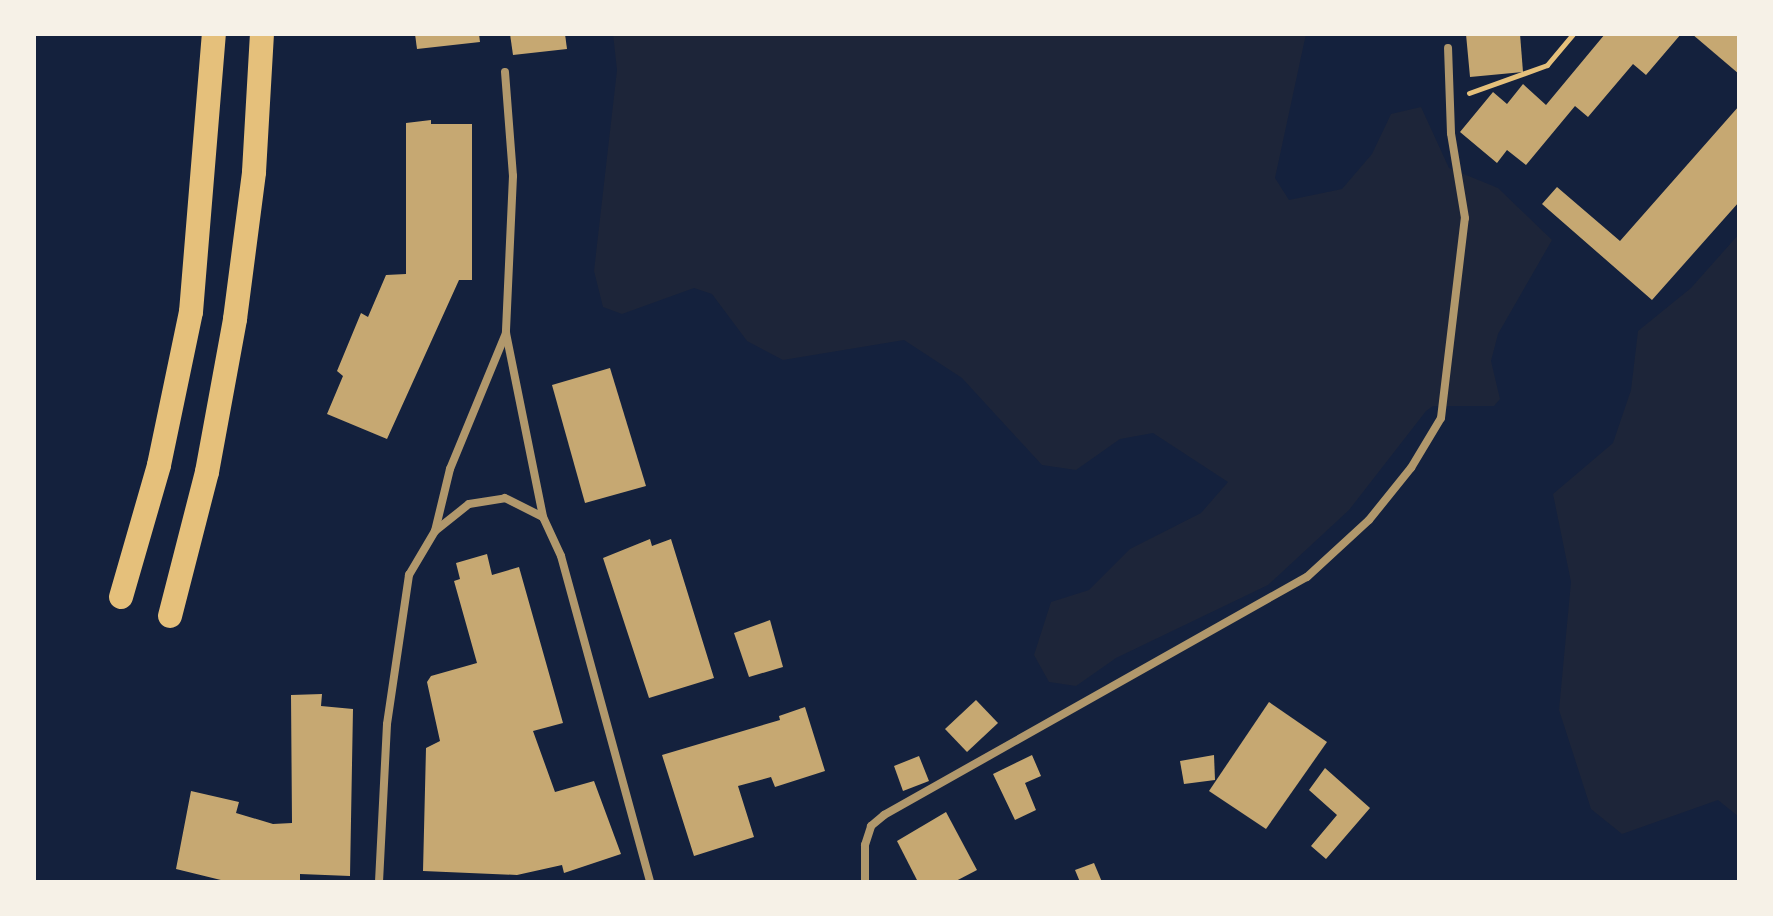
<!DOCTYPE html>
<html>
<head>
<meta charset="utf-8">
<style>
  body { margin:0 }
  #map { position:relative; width:1773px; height:916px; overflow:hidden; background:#14213d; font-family:"Nunito Sans",sans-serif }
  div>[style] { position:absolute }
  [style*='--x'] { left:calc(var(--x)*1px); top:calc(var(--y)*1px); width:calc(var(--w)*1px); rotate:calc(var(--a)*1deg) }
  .green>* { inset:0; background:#1d2539 }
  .building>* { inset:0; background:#c6a872 }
  .path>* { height:5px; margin:-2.5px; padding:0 2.5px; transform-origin:2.5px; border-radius:2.5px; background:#e5c07b }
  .minor>* { height:8px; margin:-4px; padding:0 4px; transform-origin:4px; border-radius:4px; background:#b1986c }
  .motorway>* { height:24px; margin:-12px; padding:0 12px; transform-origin:12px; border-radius:12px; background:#e5c07b }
  span { translate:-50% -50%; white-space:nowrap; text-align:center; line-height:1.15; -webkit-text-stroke:7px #f6f1e7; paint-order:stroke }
  .frame { position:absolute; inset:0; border:36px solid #f6f1e7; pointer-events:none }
</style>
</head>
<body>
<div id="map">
  <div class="green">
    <div style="clip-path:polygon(613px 34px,1306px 34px,1275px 178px,1289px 200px,1342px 189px,1372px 154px,1391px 114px,1421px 107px,1449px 168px,1498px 188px,1552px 240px,1498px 334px,1491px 361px,1500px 399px,1494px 406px,1433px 406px,1426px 411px,1349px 510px,1268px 585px,1116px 658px,1076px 686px,1049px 682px,1034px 655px,1051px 602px,1089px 590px,1130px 549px,1201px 513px,1228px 482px,1153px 433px,1120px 439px,1076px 470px,1042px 465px,962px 378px,904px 340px,783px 360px,747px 341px,712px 294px,694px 288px,622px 314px,603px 307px,594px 271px,617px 70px)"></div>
    <div style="clip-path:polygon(1739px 234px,1739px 817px,1718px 800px,1622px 834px,1591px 809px,1559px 710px,1571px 582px,1553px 494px,1613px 443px,1631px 390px,1638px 331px,1691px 288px)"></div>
  </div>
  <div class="building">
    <div style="clip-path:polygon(415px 34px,479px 34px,480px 42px,417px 49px)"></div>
    <div style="clip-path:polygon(510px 34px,565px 34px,567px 49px,513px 55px)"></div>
    <div style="clip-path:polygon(1466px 34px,1520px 34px,1523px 72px,1470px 77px)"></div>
    <div style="clip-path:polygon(1605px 34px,1681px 34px,1646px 75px,1633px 64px,1588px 117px,1575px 106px,1526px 165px,1507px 150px,1497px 163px,1460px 132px,1493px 92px,1507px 104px,1523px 84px,1546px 105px)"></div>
    <div style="clip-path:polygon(1692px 34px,1739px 34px,1739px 74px)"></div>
    <div style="clip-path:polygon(1739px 106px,1739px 202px,1652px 300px,1542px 204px,1557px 187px,1620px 241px)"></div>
    <div style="clip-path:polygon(431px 120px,431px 124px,472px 124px,472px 280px,459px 280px,387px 439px,327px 414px,343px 376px,337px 371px,361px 313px,368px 317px,386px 275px,406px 274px,406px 123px)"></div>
    <div style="clip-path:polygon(610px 368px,646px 486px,585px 503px,552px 385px)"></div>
    <div style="clip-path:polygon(650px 539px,652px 546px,671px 539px,714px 678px,649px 698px,603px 558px)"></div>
    <div style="clip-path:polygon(487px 554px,492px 575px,519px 567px,563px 723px,533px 731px,555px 792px,594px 781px,621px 854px,564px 873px,562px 865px,517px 875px,423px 871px,426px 748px,440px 741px,427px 682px,431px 676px,477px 663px,454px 581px,460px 579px,456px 563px)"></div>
    <div style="clip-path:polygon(770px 620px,783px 667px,749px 677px,734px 633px)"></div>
    <div style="clip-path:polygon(322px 694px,321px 706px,353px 709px,350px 876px,300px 874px,300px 882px,229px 882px,176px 869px,191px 791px,239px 802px,236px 813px,273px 824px,292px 823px,291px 695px)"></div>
    <div style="clip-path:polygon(976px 700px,998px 723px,967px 752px,945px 729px)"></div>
    <div style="clip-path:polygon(1269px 702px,1327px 742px,1266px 829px,1209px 791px)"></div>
    <div style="clip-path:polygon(805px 707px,825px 771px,775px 787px,771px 777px,738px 786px,754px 837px,694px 856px,662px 755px,780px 720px,779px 716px)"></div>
    <div style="clip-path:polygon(1032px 755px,1041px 776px,1025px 783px,1036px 810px,1015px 820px,993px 774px)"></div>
    <div style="clip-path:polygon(1214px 755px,1215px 780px,1184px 784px,1180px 761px)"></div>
    <div style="clip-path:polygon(919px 756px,929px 781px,903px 791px,894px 766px)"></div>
    <div style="clip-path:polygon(1325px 768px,1370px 808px,1326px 859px,1311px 846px,1337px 815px,1309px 790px)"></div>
    <div style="clip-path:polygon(946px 812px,977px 870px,954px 882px,918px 882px,897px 841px)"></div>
    <div style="clip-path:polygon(1094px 863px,1102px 882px,1080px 882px,1075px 870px)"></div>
  </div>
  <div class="path">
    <div style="--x:1469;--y:93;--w:83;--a:-19.7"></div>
    <div style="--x:1547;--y:65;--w:40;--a:-50"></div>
  </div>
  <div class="minor">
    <div style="--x:505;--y:72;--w:104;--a:85.6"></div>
    <div style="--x:513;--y:176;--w:157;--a:92.6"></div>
    <div style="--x:435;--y:531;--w:64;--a:-76.4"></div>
    <div style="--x:450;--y:469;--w:147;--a:-67.6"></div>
    <div style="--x:506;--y:333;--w:188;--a:78.6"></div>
    <div style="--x:379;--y:882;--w:158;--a:-87.1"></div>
    <div style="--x:387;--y:724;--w:151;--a:-81.6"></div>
    <div style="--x:409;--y:575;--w:51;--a:-59.4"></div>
    <div style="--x:435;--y:531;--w:43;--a:-38.5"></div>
    <div style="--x:469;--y:504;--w:36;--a:-9"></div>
    <div style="--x:505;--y:498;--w:42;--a:26.6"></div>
    <div style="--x:543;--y:517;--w:43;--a:65.2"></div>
    <div style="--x:561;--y:556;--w:338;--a:74.7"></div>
    <div style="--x:865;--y:882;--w:37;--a:-90"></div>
    <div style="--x:865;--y:845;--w:20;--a:-72"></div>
    <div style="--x:871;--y:826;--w:17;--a:-40"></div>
    <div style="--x:884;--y:815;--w:485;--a:-29.4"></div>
    <div style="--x:1307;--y:577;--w:84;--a:-42.6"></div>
    <div style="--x:1369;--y:520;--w:67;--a:-51.1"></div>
    <div style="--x:1411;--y:468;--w:58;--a:-59"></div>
    <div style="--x:1441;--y:418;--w:201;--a:-83.2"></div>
    <div style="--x:1465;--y:218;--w:86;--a:-99.4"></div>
    <div style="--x:1451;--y:133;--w:85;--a:-92"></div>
  </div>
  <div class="motorway">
    <div style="--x:121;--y:597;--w:137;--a:-73.9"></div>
    <div style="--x:159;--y:465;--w:156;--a:-78.2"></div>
    <div style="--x:191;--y:312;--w:279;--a:-85.3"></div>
    <div style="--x:170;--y:616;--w:149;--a:-75.6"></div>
    <div style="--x:207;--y:472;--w:156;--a:-79.6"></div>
    <div style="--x:235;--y:319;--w:148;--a:-82.6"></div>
    <div style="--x:254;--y:172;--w:138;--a:-86.7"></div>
  </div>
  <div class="frame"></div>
</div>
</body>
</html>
